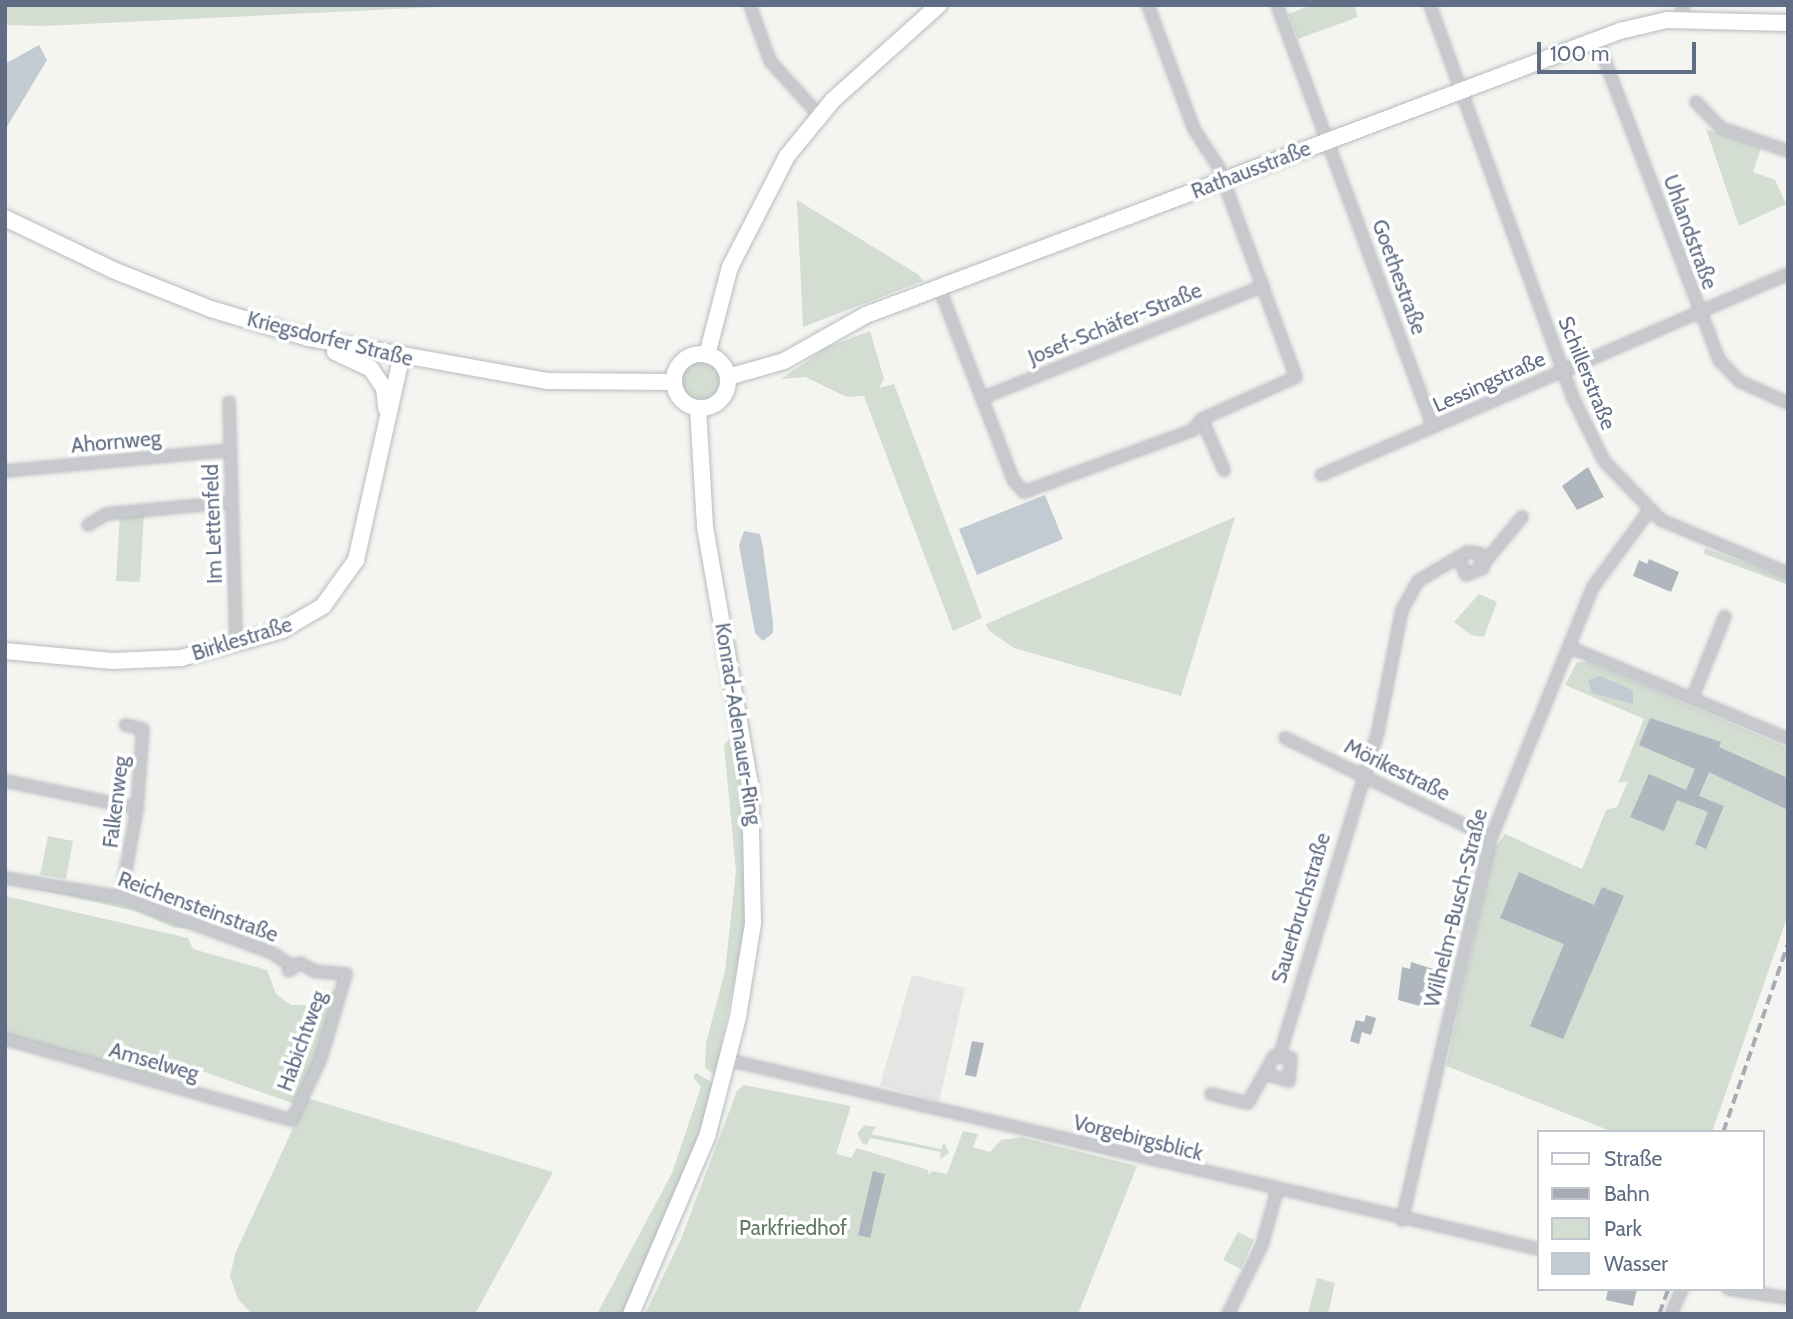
<!DOCTYPE html>
<html>
<head>
<meta charset="utf-8">
<style>
  body { margin:0 }
  #map { position:relative; width:1793px; height:1319px; overflow:hidden; background:#f4f5f0; font-family:Cabin,sans-serif }
  div>[style] { position:absolute }
  [style*='--x'] { left:calc(var(--x)*1px); top:calc(var(--y)*1px); width:calc(var(--w)*1px); rotate:calc(var(--a)*1deg) }
  .built>* { inset:0; background:#e5e5e4 }
  .green>* { inset:0; background:#d3ddd1 }
  .round { border-radius:50% }
  .water>* { inset:0; background:#c3cbd2 }
  .building>* { inset:0; background:#b0b6bd }
  .roads { filter:drop-shadow(0 0 2px #b8bbc1) drop-shadow(0 0 2px #b8bbc1) }
  .street>* { height:10px; margin:-5px; padding:0 5px; transform-origin:5px; border-radius:5px; background:#c7c9cd }
  .secondary>* { height:16px; margin:-8px; padding:0 8px; transform-origin:8px; border-radius:8px; background:#fff }
  .secondary>.ring { margin:-8px; padding:0; box-sizing:content-box; background:none; border:16px solid #fff; border-radius:50% }
  .rail>* { height:3.5px; margin-top:-1.75px; transform-origin:0; background:repeating-linear-gradient(90deg,#a8abb2 0 10px,transparent 0 15px) }
  span { translate:-50% -50%; white-space:nowrap; text-align:center; line-height:1.15; -webkit-text-stroke:7px #fff; paint-order:stroke }
  .street-label { font-size:21px; color:#616d84 }
  .park-label { font-size:21px; color:#607b61 }
  .frame { position:absolute; inset:0; border:7px solid #616d84; pointer-events:none }
  .legend { position:absolute; left:1537px; top:1130px; width:228px; height:161px; box-sizing:border-box; background:#fff; border:2px solid #c0c5ce; margin:0; padding:9px 12px; list-style:none; font-size:21px; color:#616d84 }
  .legend li { display:flex; align-items:center; gap:14px; height:35px }
  .legend b { width:35px; border:2px solid #c0c5ce }
  .scale { position:absolute; left:1537px; top:42px; width:159px; height:32px; box-sizing:border-box; border:4px solid #616d84; border-top:0; padding-left:9px; font-size:21px; line-height:24px; white-space:nowrap; color:#616d84; -webkit-text-stroke:5px #fff; paint-order:stroke }
</style>
</head>
<body>
<div id="map">
  <div class="built">
    <div style="clip-path:polygon(912px 975px,965px 988px,939px 1102px,880px 1085px)"></div>
  </div>
  <div class="green">
    <div style="clip-path:polygon(5px 5px,480px 5px,43px 26px,5px 25px)"></div>
    <div style="clip-path:polygon(1312px 5px,1354px 5px,1358px 17px,1298px 39px,1288px 14px)"></div>
    <div style="clip-path:polygon(1706px 129px,1761px 148px,1753px 172px,1775px 180px,1786px 204px,1739px 226px)"></div>
    <div style="clip-path:polygon(797px 200px,919px 275px,923px 281px,803px 327px)"></div>
    <div style="clip-path:polygon(870px 331px,884px 379px,879px 388px,894px 384px,982px 618px,953px 631px,864px 396px,847px 397px,805px 377px,781px 379px,828px 347px)"></div>
    <div class="round" style="left:680px;top:360px;width:42px;height:42px"></div>
    <div style="clip-path:polygon(144px 513px,140px 582px,116px 581px,120px 515px)"></div>
    <div style="clip-path:polygon(1235px 517px,1181px 696px,1014px 648px,988px 630px,986px 624px)"></div>
    <div style="clip-path:polygon(1705px 548px,1788px 579px,1788px 585px,1704px 554px)"></div>
    <div style="clip-path:polygon(1479px 594px,1497px 602px,1484px 637px,1471px 635px,1454px 622px)"></div>
    <div style="clip-path:polygon(1577px 662px,1588px 662px,1788px 748px,1788px 915px,1712px 1132px,1613px 1132px,1446px 1066px,1494px 849px,1505px 834px,1582px 869px,1606px 810px,1617px 807px,1628px 781px,1618px 783px,1644px 719px,1565px 685px)"></div>
    <div style="clip-path:polygon(737px 730px,746px 922px,715px 1075px,705px 1068px,706px 1043px,725px 971px,736px 871px,724px 745px)"></div>
    <div style="clip-path:polygon(48px 836px,73px 841px,66px 879px,40px 875px)"></div>
    <div style="clip-path:polygon(19px 885px,113px 901px,198px 929px,175px 928px,135px 911px)"></div>
    <div style="clip-path:polygon(5px 896px,188px 938px,193px 949px,267px 970px,276px 994px,291px 1005px,311px 1005px,335px 990px,317px 1055px,295px 1104px,171px 1060px,165px 1078px,5px 1036px)"></div>
    <div style="clip-path:polygon(696px 1073px,713px 1083px,703px 1128px,626px 1314px,597px 1314px,672px 1173px,701px 1087px,693px 1077px)"></div>
    <div style="clip-path:polygon(744px 1085px,851px 1106px,836px 1154px,851px 1158px,857px 1148px,928px 1170px,929px 1175px,932px 1171px,947px 1174px,963px 1131px,978px 1134px,973px 1147px,990px 1152px,1001px 1140px,1021px 1137px,1137px 1166px,1078px 1314px,645px 1314px,681px 1239px,737px 1091px)"></div>
    <div style="clip-path:polygon(307px 1098px,553px 1172px,475px 1314px,252px 1314px,238px 1299px,230px 1277px,235px 1254px)"></div>
    <div style="clip-path:polygon(865px 1125px,876px 1127px,871px 1134px,941px 1149px,944px 1142px,949px 1153px,940px 1159px,941px 1152px,870px 1138px,867px 1145px,862px 1143px,857px 1133px)"></div>
    <div style="clip-path:polygon(1238px 1232px,1254px 1240px,1241px 1269px,1223px 1260px)"></div>
    <div style="clip-path:polygon(1317px 1278px,1335px 1283px,1328px 1314px,1308px 1314px)"></div>
  </div>
  <div class="water">
    <div style="clip-path:polygon(39px 45px,47px 60px,5px 130px,5px 64px)"></div>
    <div style="clip-path:polygon(1045px 495px,1063px 539px,977px 575px,959px 529px)"></div>
    <div style="clip-path:polygon(744px 531px,760px 534px,763px 548px,773px 622px,773px 633px,763px 641px,755px 633px,739px 545px)"></div>
    <div style="clip-path:polygon(1600px 676px,1633px 690px,1633px 704px,1592px 693px,1588px 680px)"></div>
  </div>
  <div class="building">
    <div style="clip-path:polygon(1588px 467px,1604px 497px,1577px 510px,1562px 486px)"></div>
    <div style="clip-path:polygon(1649px 559px,1679px 572px,1671px 592px,1633px 576px,1639px 560px,1647px 564px)"></div>
    <div style="clip-path:polygon(1650px 718px,1721px 742px,1719px 747px,1788px 778px,1788px 810px,1709px 772px,1699px 796px,1724px 806px,1706px 849px,1695px 844px,1708px 812px,1677px 800px,1664px 831px,1630px 817px,1649px 774px,1686px 790px,1695px 769px,1639px 745px)"></div>
    <div style="clip-path:polygon(1519px 872px,1594px 905px,1602px 887px,1624px 896px,1563px 1039px,1530px 1026px,1564px 944px,1500px 918px)"></div>
    <div style="clip-path:polygon(1411px 962px,1433px 969px,1420px 1006px,1398px 1000px,1402px 967px,1410px 969px)"></div>
    <div style="clip-path:polygon(1366px 1015px,1376px 1018px,1371px 1035px,1362px 1032px,1359px 1044px,1350px 1041px,1356px 1020px,1364px 1022px)"></div>
    <div style="clip-path:polygon(972px 1041px,984px 1043px,976px 1077px,965px 1075px)"></div>
    <div style="clip-path:polygon(873px 1171px,885px 1174px,870px 1238px,858px 1235px)"></div>
    <div style="clip-path:polygon(1608px 1289px,1637px 1289px,1633px 1306px,1606px 1300px)"></div>
  </div>
  <div class="roads">
    <div class="street">
      <div style="--x:750;--y:5;--w:59;--a:70.3"></div>
      <div style="--x:770;--y:61;--w:73;--a:47.8"></div>
      <div style="--x:1277;--y:5;--w:450;--a:69.7"></div>
      <div style="--x:1430;--y:5;--w:420;--a:70"></div>
      <div style="--x:1574;--y:400;--w:68;--a:63.8"></div>
      <div style="--x:1604;--y:461;--w:82;--a:46"></div>
      <div style="--x:1661;--y:520;--w:138;--a:22.7"></div>
      <div style="--x:1682;--y:19;--w:14;--a:-86"></div>
      <div style="--x:1597;--y:40;--w:342;--a:69.1"></div>
      <div style="--x:1719;--y:360;--w:29;--a:46"></div>
      <div style="--x:1739;--y:381;--w:54;--a:24.2"></div>
      <div style="--x:1696;--y:102;--w:36;--a:46"></div>
      <div style="--x:1721;--y:128;--w:71;--a:18.9"></div>
      <div style="--x:939;--y:287;--w:208;--a:68.9"></div>
      <div style="--x:1014;--y:481;--w:15;--a:48"></div>
      <div style="--x:1024;--y:492;--w:180;--a:-20.1"></div>
      <div style="--x:1193;--y:430;--w:14;--a:-51"></div>
      <div style="--x:1202;--y:419;--w:103;--a:-24.1"></div>
      <div style="--x:1296;--y:377;--w:225;--a:-110.3"></div>
      <div style="--x:1218;--y:166;--w:44;--a:-123"></div>
      <div style="--x:1194;--y:129;--w:132;--a:-110.4"></div>
      <div style="--x:982;--y:398;--w:303;--a:-21.7"></div>
      <div style="--x:229;--y:402;--w:243;--a:88.3"></div>
      <div style="--x:1202;--y:419;--w:56;--a:66.7"></div>
      <div style="--x:5;--y:471;--w:226;--a:-5.3"></div>
      <div style="--x:1321;--y:475;--w:508;--a:-23.29"></div>
      <div style="--x:88;--y:525;--w:21;--a:-31"></div>
      <div style="--x:106;--y:514;--w:127;--a:-5.4"></div>
      <div style="--x:1484;--y:563;--w:60;--a:-50.4"></div>
      <div style="--x:1569;--y:647;--w:238;--a:22.8"></div>
      <div style="--x:1692;--y:699;--w:89;--a:-68.3"></div>
      <div style="--x:1285;--y:738;--w:229;--a:25.9"></div>
      <div style="--x:5;--y:781;--w:135;--a:11.6"></div>
      <div style="--x:5;--y:878;--w:118;--a:9.3"></div>
      <div style="--x:121;--y:897;--w:161;--a:20.3"></div>
      <div style="--x:272;--y:953;--w:24;--a:33"></div>
      <div style="--x:121;--y:897;--w:90;--a:-79.8"></div>
      <div style="--x:137;--y:808;--w:79;--a:-85.7"></div>
      <div style="--x:143;--y:729;--w:18;--a:-167"></div>
      <div style="--x:5;--y:1039;--w:298;--a:15.8"></div>
      <div style="--x:292;--y:1120;--w:68;--a:-64.9"></div>
      <div style="--x:321;--y:1058;--w:88;--a:-73.4"></div>
      <div style="--x:346;--y:974;--w:32;--a:-175"></div>
      <div style="--x:314;--y:971;--w:16;--a:-150"></div>
      <div style="--x:300;--y:963;--w:14;--a:146"></div>
      <div style="--x:1280;--y:1054;--w:338;--a:-73.1"></div>
      <div style="--x:1378;--y:731;--w:123;--a:-78.8"></div>
      <div style="--x:1402;--y:610;--w:33;--a:-61"></div>
      <div style="--x:1418;--y:581;--w:57;--a:-30.6"></div>
      <div style="--x:1467;--y:552;--w:12;--a:5"></div>
      <div style="--x:1479;--y:553;--w:16;--a:75"></div>
      <div style="--x:1483;--y:568;--w:18;--a:158"></div>
      <div style="--x:1466;--y:575;--w:16;--a:-112"></div>
      <div style="--x:728;--y:1060;--w:833;--a:13.12"></div>
      <div style="--x:1211;--y:1094;--w:38;--a:14"></div>
      <div style="--x:1248;--y:1103;--w:54;--a:-61"></div>
      <div style="--x:1274;--y:1056;--w:17;--a:7"></div>
      <div style="--x:1291;--y:1058;--w:23;--a:95"></div>
      <div style="--x:1289;--y:1081;--w:24;--a:-163"></div>
      <div style="--x:1402;--y:1220;--w:392;--a:-76.9"></div>
      <div style="--x:1491;--y:838;--w:271;--a:-67.9"></div>
      <div style="--x:1593;--y:587;--w:93;--a:-53.7"></div>
      <div style="--x:1728;--y:1289;--w:61;--a:8.5"></div>
      <div style="--x:1228;--y:1314;--w:77;--a:-63.8"></div>
      <div style="--x:1262;--y:1245;--w:56;--a:-74.5"></div>
      <div style="--x:1671;--y:1314;--w:27;--a:-66"></div>
    </div>
    <div class="secondary">
      <div style="--x:5;--y:218;--w:120;--a:25.7"></div>
      <div style="--x:113;--y:270;--w:105;--a:21.7"></div>
      <div style="--x:211;--y:309;--w:101;--a:16.6"></div>
      <div style="--x:308;--y:338;--w:244;--a:10.2"></div>
      <div style="--x:548;--y:381;--w:126;--a:0.5"></div>
      <div style="--x:335;--y:352;--w:40;--a:25"></div>
      <div style="--x:371;--y:369;--w:23;--a:56"></div>
      <div style="--x:384;--y:388;--w:20;--a:84"></div>
      <div class="ring" style="left:674px;top:354px;width:38px;height:38px"></div>
      <div style="--x:707;--y:355;--w:91;--a:-75.4"></div>
      <div style="--x:730;--y:267;--w:125;--a:-62.8"></div>
      <div style="--x:787;--y:156;--w:72;--a:-50.6"></div>
      <div style="--x:833;--y:100;--w:142;--a:-41.9"></div>
      <div style="--x:728;--y:377;--w:58;--a:-15.9"></div>
      <div style="--x:784;--y:361;--w:94;--a:-29.3"></div>
      <div style="--x:866;--y:315;--w:806;--a:-20.64"></div>
      <div style="--x:1620;--y:31;--w:48;--a:-13.2"></div>
      <div style="--x:1667;--y:20;--w:121;--a:1.4"></div>
      <div style="--x:5;--y:651;--w:108;--a:5.3"></div>
      <div style="--x:113;--y:661;--w:68;--a:-2.5"></div>
      <div style="--x:181;--y:658;--w:105;--a:-15.5"></div>
      <div style="--x:282;--y:630;--w:48;--a:-30.3"></div>
      <div style="--x:323;--y:606;--w:57;--a:-54.3"></div>
      <div style="--x:356;--y:560;--w:206;--a:-77.4"></div>
      <div style="--x:631;--y:1314;--w:193;--a:-66.8"></div>
      <div style="--x:707;--y:1137;--w:124;--a:-75.5"></div>
      <div style="--x:738;--y:1017;--w:95;--a:-80.9"></div>
      <div style="--x:753;--y:923;--w:138;--a:-91.2"></div>
      <div style="--x:750;--y:785;--w:263;--a:-99.9"></div>
      <div style="--x:705;--y:526;--w:117;--a:-93.4"></div>
    </div>
  </div>
  <div class="rail">
    <div style="--x:1723;--y:1132;--w:200;--a:-71"></div>
    <div style="--x:1659;--y:1314;--w:27;--a:-70"></div>
  </div>
  <div class="street-label">
    <span style="left:1251px;top:170px;rotate:-21deg">Rathausstraße</span>
    <span style="left:1690px;top:232px;rotate:70deg">Uhlandstraße</span>
    <span style="left:1399px;top:277px;rotate:70deg">Goethestraße</span>
    <span style="left:1115px;top:324px;rotate:-22deg">Josef-Schäfer-Straße</span>
    <span style="left:330px;top:339px;rotate:14deg">Kriegsdorfer Straße</span>
    <span style="left:1587px;top:373px;rotate:68deg">Schillerstraße</span>
    <span style="left:1489px;top:382px;rotate:-24deg">Lessingstraße</span>
    <span style="left:116px;top:442px;rotate:-5deg">Ahornweg</span>
    <span style="left:213px;top:524px;rotate:-92deg">Im Lettenfeld</span>
    <span style="left:242px;top:639px;rotate:-17deg">Birklestraße</span>
    <span style="left:738px;top:724px;rotate:81deg">Konrad-Adenauer-Ring</span>
    <span style="left:1397px;top:770px;rotate:26deg">Mörikestraße</span>
    <span style="left:116px;top:802px;rotate:-83deg">Falkenweg</span>
    <span style="left:198px;top:907px;rotate:20deg">Reichensteinstraße</span>
    <span style="left:1301px;top:908px;rotate:-73deg">Sauerbruchstraße</span>
    <span style="left:1456px;top:908px;rotate:-76deg">Wilhelm-Busch-Straße</span>
    <span style="left:302px;top:1041px;rotate:-70deg">Habichtweg</span>
    <span style="left:154px;top:1062px;rotate:16deg">Amselweg</span>
    <span style="left:1138px;top:1138px;rotate:14deg">Vorgebirgsblick</span>
  </div>
  <div class="park-label">
    <span style="left:793px;top:1228px">Parkfriedhof</span>
  </div>
  <div class="frame"></div>
  <ul class="legend">
  <li><b style="height:9px;background:#fff"></b>Straße</li>
  <li><b style="height:9px;background:#a8abb2"></b>Bahn</li>
  <li><b style="height:19px;background:#d3ddd1"></b>Park</li>
  <li><b style="height:19px;background:#c3cbd2"></b>Wasser</li>
  </ul>
  <div class="scale">100 m</div>
</div>
</body>
</html>
